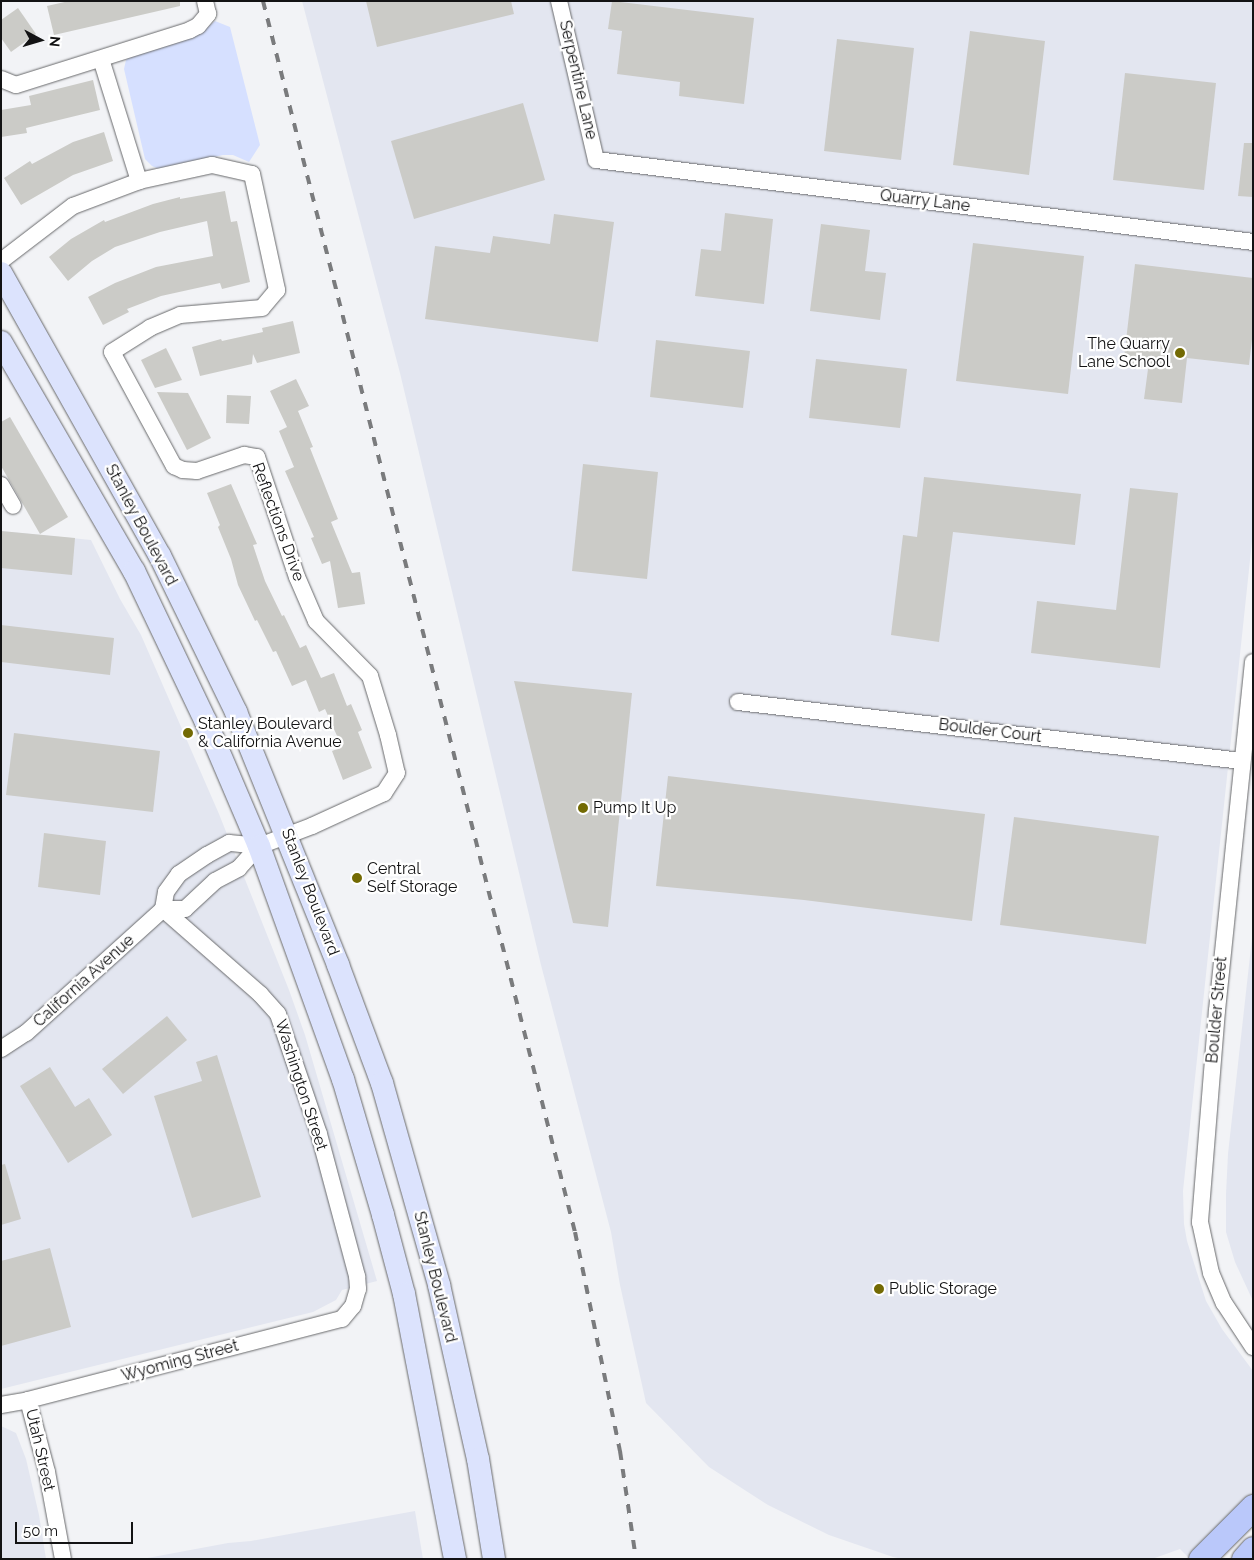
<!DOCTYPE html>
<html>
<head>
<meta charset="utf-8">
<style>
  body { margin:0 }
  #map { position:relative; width:1254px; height:1560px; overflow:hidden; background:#f2f3f6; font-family:Raleway,sans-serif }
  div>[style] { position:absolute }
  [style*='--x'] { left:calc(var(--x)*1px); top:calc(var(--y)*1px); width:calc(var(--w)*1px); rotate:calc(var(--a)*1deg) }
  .built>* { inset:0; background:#e3e6f0 }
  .green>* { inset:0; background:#d6e0ff }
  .building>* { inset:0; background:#cbcbc7 }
  .roads { filter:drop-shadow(0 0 1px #68696b) drop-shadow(0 0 1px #68696b) }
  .street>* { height:16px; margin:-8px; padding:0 8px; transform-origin:8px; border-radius:8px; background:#fff }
  .secondary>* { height:22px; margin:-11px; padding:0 11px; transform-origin:11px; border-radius:11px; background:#dce3fd }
  .primary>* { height:25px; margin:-12.5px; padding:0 12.5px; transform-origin:12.5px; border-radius:12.5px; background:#bac8fa }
  .rail>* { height:4px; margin-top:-2px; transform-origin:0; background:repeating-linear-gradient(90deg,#7a7b7d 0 9px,transparent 0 18px) }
  .dots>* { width:14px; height:14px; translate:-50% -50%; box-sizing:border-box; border:2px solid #fff; border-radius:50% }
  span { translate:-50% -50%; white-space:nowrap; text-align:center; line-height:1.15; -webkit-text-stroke:4.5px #fff; paint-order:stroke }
  .street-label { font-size:16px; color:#131314 }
  .poi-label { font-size:16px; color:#131314 }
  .right { translate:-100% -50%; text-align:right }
  .left { translate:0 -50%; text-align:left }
  .frame { position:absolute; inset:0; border:2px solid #131314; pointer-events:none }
  .north { position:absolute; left:15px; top:15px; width:50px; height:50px; -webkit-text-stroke:4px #fff; paint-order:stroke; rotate:96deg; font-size:14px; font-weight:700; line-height:20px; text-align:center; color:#131314 }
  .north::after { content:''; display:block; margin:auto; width:18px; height:22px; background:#131314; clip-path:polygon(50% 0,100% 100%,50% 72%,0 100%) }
  .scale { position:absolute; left:15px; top:1522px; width:118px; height:22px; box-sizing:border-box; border:2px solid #131314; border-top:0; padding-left:6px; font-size:15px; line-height:18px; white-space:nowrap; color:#131314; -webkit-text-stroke:4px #fff; paint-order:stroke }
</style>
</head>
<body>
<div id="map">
  <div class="built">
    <div style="clip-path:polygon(302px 1px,1253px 1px,1253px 532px,1183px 1191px,1184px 1224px,1187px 1241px,1206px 1301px,1222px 1329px,1253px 1371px,1253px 1493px,1190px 1559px,1180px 1549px,1152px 1559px,903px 1559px,893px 1557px,829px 1535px,768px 1505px,709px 1467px,646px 1403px,620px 1285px,611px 1232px,541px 965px,400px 373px)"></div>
    <div style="clip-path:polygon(1px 531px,91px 540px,120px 599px,141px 635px,219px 814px,289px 990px,305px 1035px,377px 1281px,342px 1290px,336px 1300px,313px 1312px,1px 1389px)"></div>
    <div style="clip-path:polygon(1253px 929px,1253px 1301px,1235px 1262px,1226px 1232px,1226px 1194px,1228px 1154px)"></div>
    <div style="clip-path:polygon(1px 1426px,16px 1433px,26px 1459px,39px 1515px,46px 1559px,1px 1559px)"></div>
    <div style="clip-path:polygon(415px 1511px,423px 1559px,142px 1559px,228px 1543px,251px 1541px)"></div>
  </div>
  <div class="green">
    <div style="clip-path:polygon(215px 21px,230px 27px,260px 145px,249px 162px,233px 155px,223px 155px,159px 169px,152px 166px,145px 159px,124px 69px,126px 60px,132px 54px,198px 35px)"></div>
  </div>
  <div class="building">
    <div style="clip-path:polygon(69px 1px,180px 1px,180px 6px,54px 35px,47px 6px)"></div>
    <div style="clip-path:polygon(366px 1px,511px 1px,514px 14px,377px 47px)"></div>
    <div style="clip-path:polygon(612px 1px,754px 18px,744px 104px,679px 96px,680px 82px,617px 74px,622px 31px,608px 29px)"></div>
    <div style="clip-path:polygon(18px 8px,36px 34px,11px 52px,1px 38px,1px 20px)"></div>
    <div style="clip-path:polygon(970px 31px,1045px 41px,1029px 175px,953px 165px)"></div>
    <div style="clip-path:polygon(837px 39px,914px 48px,901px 160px,824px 151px)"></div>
    <div style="clip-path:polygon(1125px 73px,1216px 83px,1204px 190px,1113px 180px)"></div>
    <div style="clip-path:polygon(93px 80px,100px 110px,26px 128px,27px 133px,1px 137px,1px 110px,31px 105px,29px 96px)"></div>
    <div style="clip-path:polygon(523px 103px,545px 180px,414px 219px,391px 141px)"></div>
    <div style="clip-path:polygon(104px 132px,113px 161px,73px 175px,21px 205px,4px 178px,30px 161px,32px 164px,73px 142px)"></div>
    <div style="clip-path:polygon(1244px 143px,1253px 143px,1253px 197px,1238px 196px)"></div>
    <div style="clip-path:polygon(225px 191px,231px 222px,237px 221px,250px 282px,222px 289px,220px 283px,161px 296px,127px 309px,129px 312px,103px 325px,88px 297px,115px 283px,156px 267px,213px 256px,207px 221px,160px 232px,115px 247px,92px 261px,68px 281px,49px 257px,71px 239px,104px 220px,105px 222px,153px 204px,180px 197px,180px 199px)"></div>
    <div style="clip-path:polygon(725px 213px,773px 219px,764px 304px,695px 296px,701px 249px,721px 251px)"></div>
    <div style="clip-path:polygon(554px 214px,614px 222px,598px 342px,425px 319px,435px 246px,490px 253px,493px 236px,550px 244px)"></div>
    <div style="clip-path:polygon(821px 224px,870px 230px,865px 271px,886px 273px,880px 320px,810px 311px)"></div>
    <div style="clip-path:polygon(973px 243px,1084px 256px,1068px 394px,956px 381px)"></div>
    <div style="clip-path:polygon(1135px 264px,1253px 278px,1253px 331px,1249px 365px,1187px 358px,1182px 403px,1144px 399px,1148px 369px,1123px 366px)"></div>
    <div style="clip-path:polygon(293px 321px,300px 353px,257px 363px,253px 354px,252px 364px,200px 376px,192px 347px,221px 339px,222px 341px,263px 332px,262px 328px)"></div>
    <div style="clip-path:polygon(656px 340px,750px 351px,743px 408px,650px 397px)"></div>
    <div style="clip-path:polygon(166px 348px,182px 380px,155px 388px,141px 360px)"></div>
    <div style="clip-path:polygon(816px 359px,907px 369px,900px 428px,809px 418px)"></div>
    <div style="clip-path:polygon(296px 379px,309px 406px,298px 411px,313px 447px,310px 448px,338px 519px,331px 522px,352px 573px,360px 572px,365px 604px,338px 608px,330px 561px,322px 564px,311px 538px,314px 537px,285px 471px,294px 467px,279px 431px,287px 427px,270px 391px)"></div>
    <div style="clip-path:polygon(157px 392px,188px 393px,211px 438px,187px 450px)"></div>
    <div style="clip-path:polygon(227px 395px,251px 396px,249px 424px,226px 423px)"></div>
    <div style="clip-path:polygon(10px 417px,68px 517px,40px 534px,1px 466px,1px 422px)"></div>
    <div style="clip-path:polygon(583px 464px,658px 472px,647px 579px,572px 571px)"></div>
    <div style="clip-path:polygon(924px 477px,1081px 494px,1075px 545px,953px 532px,939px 642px,891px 635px,903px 535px,917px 537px)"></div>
    <div style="clip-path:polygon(231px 484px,257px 544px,253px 545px,265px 581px,282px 616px,284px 615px,300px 648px,306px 645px,321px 678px,334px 673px,347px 706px,351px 704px,362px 730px,358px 732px,372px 768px,343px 780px,332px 751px,342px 747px,325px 709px,319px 712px,306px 680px,292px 686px,276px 651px,273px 652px,257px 620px,255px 621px,238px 585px,231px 559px,218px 527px,220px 525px,207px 493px)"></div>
    <div style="clip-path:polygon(1130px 488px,1178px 493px,1160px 668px,1031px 653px,1037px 601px,1116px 610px)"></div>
    <div style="clip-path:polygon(1px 531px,75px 538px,72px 575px,1px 568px)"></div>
    <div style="clip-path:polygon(1px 625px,114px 638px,110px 675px,1px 662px)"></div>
    <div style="clip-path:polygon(514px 681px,632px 693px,608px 927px,573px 923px)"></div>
    <div style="clip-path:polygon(14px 733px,160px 751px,153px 812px,6px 795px)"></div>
    <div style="clip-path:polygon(668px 776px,985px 814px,972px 921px,804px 900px,656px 886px)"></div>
    <div style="clip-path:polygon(1014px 817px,1159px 836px,1146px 944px,1000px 925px)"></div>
    <div style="clip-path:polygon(44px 833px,106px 841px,100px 895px,38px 887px)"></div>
    <div style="clip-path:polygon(167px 1016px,187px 1040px,123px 1094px,102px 1069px)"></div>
    <div style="clip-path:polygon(217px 1055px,261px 1197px,192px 1218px,154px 1096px,202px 1081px,196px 1062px)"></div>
    <div style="clip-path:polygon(50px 1067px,75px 1107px,89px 1098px,112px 1135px,68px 1163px,20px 1086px)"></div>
    <div style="clip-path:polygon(5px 1164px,21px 1219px,1px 1225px,1px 1165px)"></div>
    <div style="clip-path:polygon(50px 1248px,71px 1327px,1px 1346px,1px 1261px)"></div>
  </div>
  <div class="roads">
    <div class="street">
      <div style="--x:559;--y:1;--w:163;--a:76.9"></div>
      <div style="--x:596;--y:160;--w:662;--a:7.11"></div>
      <div style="--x:101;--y:59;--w:128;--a:72.7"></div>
      <div style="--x:1;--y:79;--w:16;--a:22"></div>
      <div style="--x:16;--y:85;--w:182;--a:-17.5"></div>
      <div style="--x:190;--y:30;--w:9;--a:-27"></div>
      <div style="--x:198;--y:26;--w:16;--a:-50"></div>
      <div style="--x:208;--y:14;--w:13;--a:-103"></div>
      <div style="--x:1;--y:261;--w:91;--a:-37.4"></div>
      <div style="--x:73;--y:206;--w:71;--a:-20.7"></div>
      <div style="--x:139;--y:181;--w:75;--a:-12.4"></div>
      <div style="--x:212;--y:165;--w:41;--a:12.7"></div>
      <div style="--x:252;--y:174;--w:119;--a:77.8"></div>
      <div style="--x:277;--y:290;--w:23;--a:130"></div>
      <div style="--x:262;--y:308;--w:82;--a:175.1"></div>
      <div style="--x:180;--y:315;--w:33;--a:157"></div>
      <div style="--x:150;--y:328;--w:45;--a:147.7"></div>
      <div style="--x:112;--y:352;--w:130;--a:61.5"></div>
      <div style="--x:174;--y:466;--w:10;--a:24"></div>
      <div style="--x:183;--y:470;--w:14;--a:4"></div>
      <div style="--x:197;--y:471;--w:50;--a:-18.8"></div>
      <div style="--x:244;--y:455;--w:13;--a:9"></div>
      <div style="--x:257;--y:457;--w:126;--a:71.6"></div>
      <div style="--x:297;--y:577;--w:48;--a:66.6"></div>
      <div style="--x:316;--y:621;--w:77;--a:45.5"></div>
      <div style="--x:370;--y:676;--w:62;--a:73"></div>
      <div style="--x:388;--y:735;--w:39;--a:77"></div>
      <div style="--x:397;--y:773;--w:24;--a:123"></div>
      <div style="--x:384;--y:793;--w:79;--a:155.4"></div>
      <div style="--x:312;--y:826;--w:57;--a:159.3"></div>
      <div style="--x:259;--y:846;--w:30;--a:-174"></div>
      <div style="--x:229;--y:843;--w:25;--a:151"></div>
      <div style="--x:207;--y:855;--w:34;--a:146"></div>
      <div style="--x:179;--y:874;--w:22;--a:126"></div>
      <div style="--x:166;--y:892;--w:17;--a:100"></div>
      <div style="--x:1;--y:485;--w:24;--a:60"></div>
      <div style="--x:1253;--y:662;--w:350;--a:95.9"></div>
      <div style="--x:1217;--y:1010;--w:213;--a:94.6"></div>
      <div style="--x:1200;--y:1222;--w:52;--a:77.8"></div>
      <div style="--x:1211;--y:1273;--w:33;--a:67"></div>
      <div style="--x:1224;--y:1303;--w:53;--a:56.6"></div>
      <div style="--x:738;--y:702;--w:507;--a:6.68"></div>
      <div style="--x:1;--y:1049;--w:30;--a:-33"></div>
      <div style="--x:26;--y:1033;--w:185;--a:-42.1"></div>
      <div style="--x:163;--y:909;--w:22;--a:0"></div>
      <div style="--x:185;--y:909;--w:41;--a:-43"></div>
      <div style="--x:215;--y:881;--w:27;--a:-28"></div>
      <div style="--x:239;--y:868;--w:30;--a:-48"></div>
      <div style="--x:28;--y:1400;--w:74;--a:75.2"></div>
      <div style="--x:47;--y:1472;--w:88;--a:79.6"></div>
      <div style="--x:1;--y:1405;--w:27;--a:-10"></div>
      <div style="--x:28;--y:1400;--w:324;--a:-14.5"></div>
      <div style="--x:342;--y:1319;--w:17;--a:-50"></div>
      <div style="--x:353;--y:1306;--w:18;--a:-74"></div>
      <div style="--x:358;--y:1289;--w:13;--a:-94"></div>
      <div style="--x:357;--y:1276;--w:147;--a:-105"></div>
      <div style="--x:319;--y:1134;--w:127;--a:-108.9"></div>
      <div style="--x:278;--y:1014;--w:27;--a:-132"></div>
      <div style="--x:260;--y:994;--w:129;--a:-138.8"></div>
    </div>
    <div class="secondary">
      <div style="--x:1;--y:273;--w:325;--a:60.7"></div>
      <div style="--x:160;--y:556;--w:174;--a:64"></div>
      <div style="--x:236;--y:712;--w:273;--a:68"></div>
      <div style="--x:338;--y:965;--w:126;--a:69.6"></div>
      <div style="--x:382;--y:1083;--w:210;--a:74.2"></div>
      <div style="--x:439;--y:1285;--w:178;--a:77.4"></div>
      <div style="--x:478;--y:1459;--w:101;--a:80.9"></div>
      <div style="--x:1;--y:342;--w:265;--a:59.9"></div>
      <div style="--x:134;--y:571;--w:167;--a:64.5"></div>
      <div style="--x:206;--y:722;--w:135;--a:66.9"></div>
      <div style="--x:259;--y:846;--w:248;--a:70.2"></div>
      <div style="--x:343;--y:1079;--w:142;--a:73.6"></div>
      <div style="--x:383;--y:1215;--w:82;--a:75.1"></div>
      <div style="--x:404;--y:1294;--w:270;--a:79.1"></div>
    </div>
    <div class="primary">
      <div style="--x:1201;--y:1559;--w:74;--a:-45"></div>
      <div style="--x:1244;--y:1559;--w:13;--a:-48"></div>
    </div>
  </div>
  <div class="rail">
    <div style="--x:263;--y:1;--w:1270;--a:75.78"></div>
    <div style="--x:575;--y:1232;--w:224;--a:78.4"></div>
    <div style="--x:620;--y:1451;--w:109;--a:81.6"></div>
  </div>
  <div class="dots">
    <div style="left:1180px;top:353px;background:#736a03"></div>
    <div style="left:188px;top:733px;background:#736a03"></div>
    <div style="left:583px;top:808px;background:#736a03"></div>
    <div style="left:357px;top:878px;background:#736a03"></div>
    <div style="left:879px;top:1289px;background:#736a03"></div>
  </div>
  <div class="street-label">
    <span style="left:578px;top:80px;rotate:77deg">Serpentine Lane</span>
    <span style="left:925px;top:201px;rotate:7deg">Quarry Lane</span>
    <span style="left:278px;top:522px;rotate:70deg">Reflections Drive</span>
    <span style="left:141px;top:525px;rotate:62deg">Stanley Boulevard</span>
    <span style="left:990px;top:731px;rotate:7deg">Boulder Court</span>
    <span style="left:310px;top:892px;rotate:69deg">Stanley Boulevard</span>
    <span style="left:84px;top:981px;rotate:-42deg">California Avenue</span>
    <span style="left:1217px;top:1010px;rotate:-85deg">Boulder Street</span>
    <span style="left:301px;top:1085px;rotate:72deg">Washington Street</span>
    <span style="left:435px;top:1277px;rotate:76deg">Stanley Boulevard</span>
    <span style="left:180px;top:1361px;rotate:-15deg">Wyoming Street</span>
    <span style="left:40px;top:1450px;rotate:77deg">Utah Street</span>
  </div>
  <div class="poi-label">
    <span class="right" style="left:1170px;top:353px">The Quarry<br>Lane School</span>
    <span class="left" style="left:198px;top:733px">Stanley Boulevard<br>&amp; California Avenue</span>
    <span class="left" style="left:593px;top:808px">Pump It Up</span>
    <span class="left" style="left:367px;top:878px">Central<br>Self Storage</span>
    <span class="left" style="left:889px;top:1289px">Public Storage</span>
  </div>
  <div class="frame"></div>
  <div class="north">N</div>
  <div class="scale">50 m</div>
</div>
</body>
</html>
